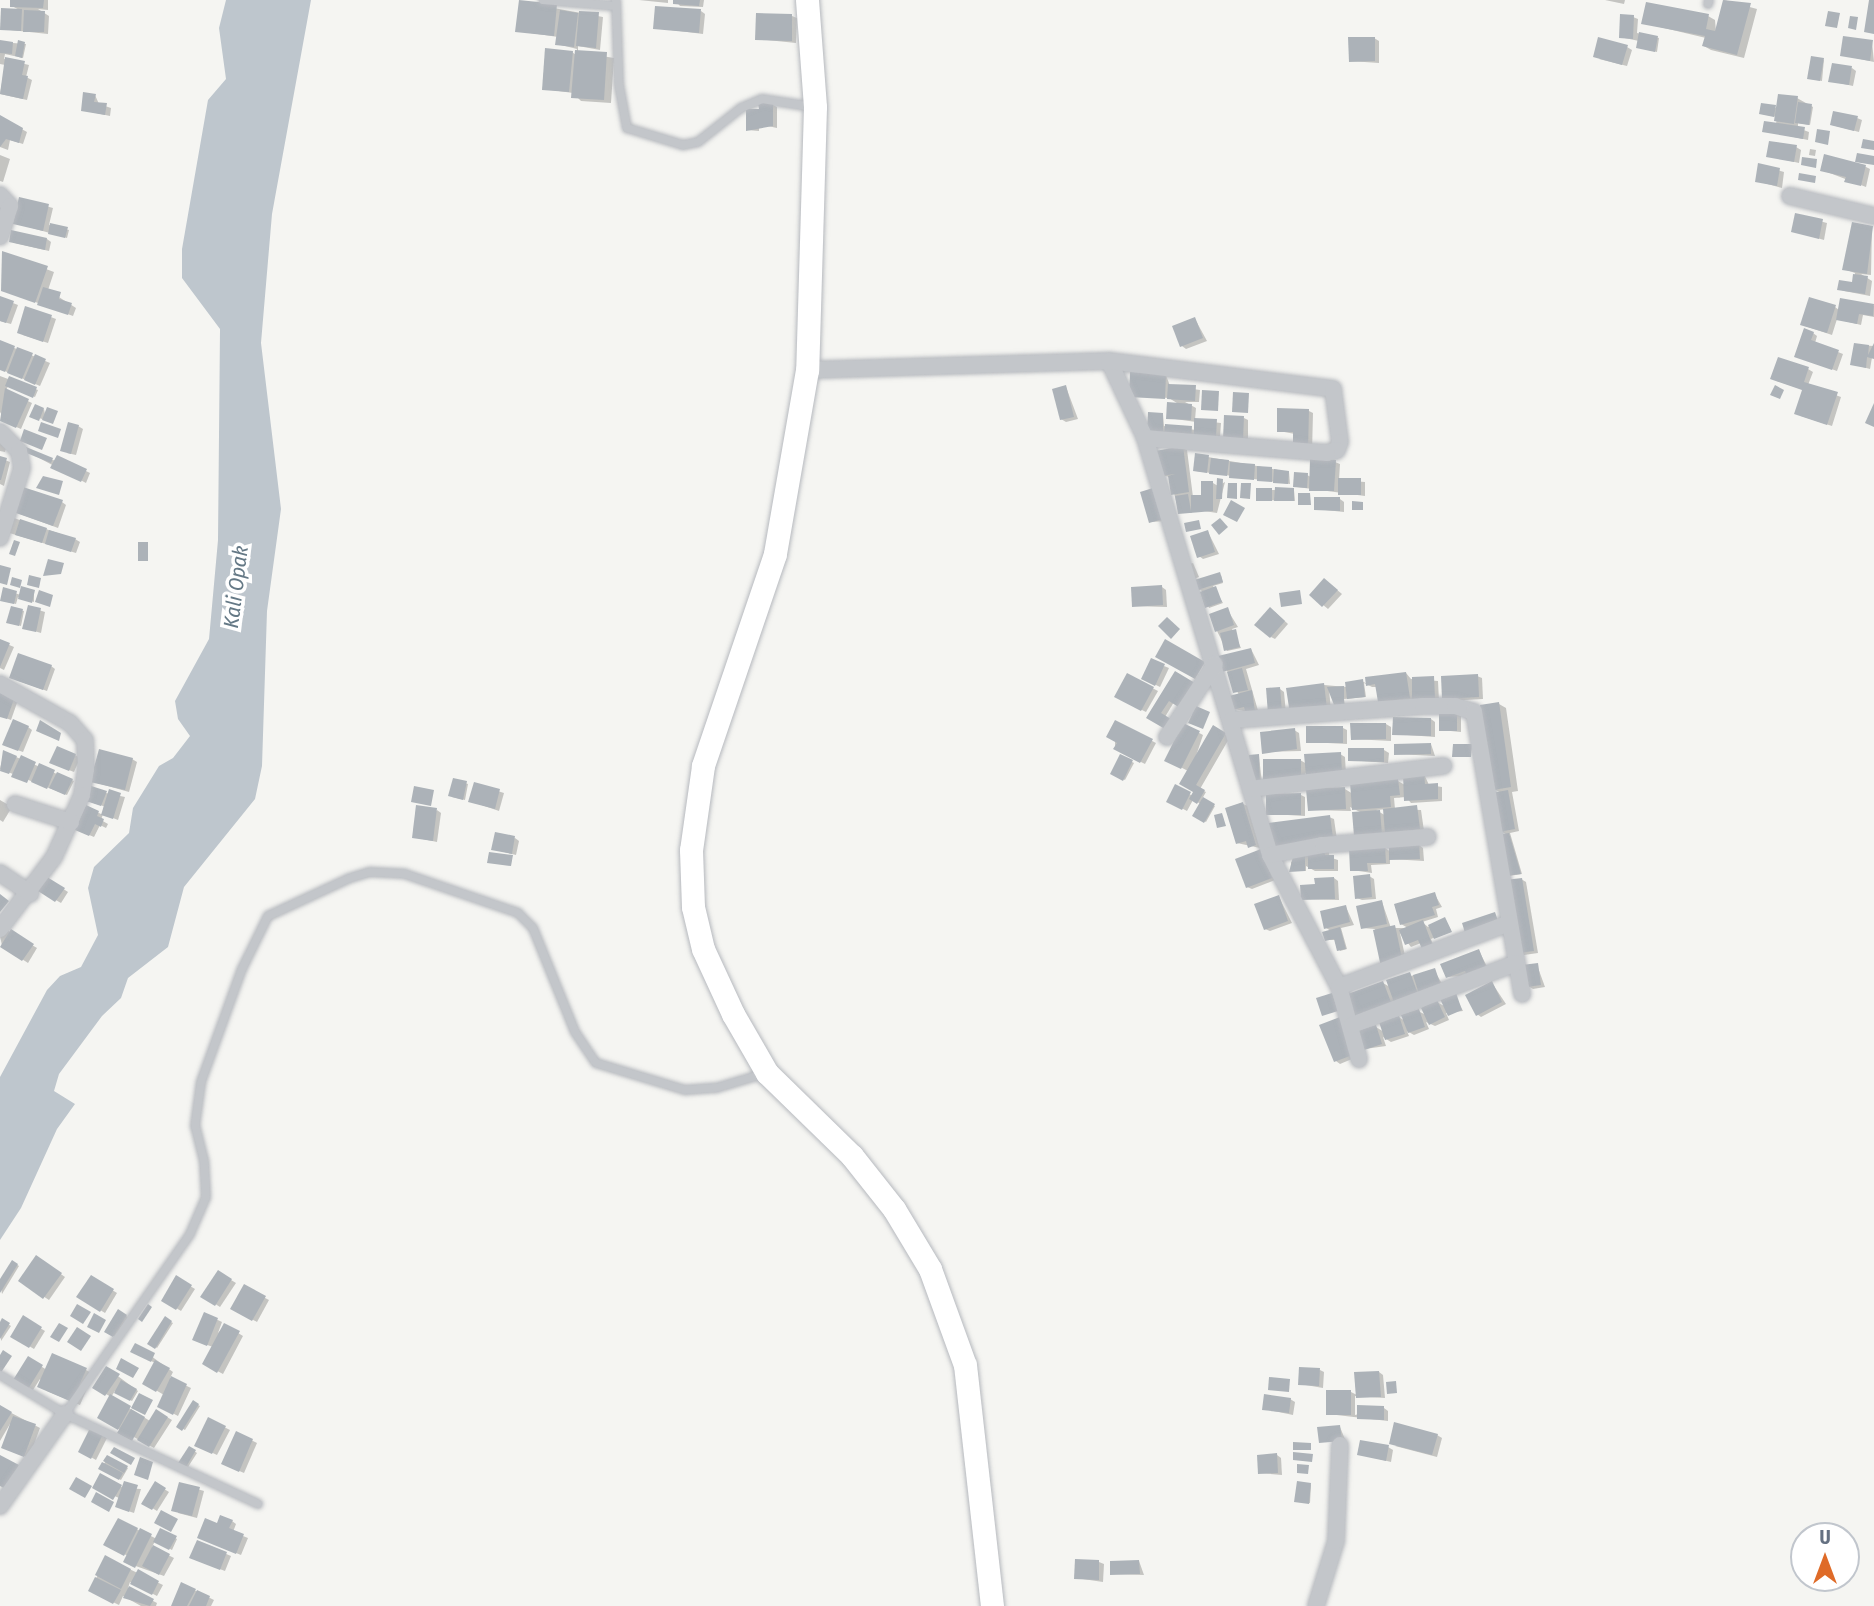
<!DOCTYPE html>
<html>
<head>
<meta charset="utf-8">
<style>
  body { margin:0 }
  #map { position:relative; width:1874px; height:1606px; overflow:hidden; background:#f5f5f2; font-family:"Fira Sans Condensed",sans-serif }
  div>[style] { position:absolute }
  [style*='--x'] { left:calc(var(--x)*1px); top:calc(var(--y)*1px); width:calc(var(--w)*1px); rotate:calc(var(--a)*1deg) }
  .water>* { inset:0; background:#bec6cd }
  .shadow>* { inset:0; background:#0003 }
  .building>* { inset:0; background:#acb2b8 }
  .roads { filter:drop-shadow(0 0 2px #b6b9be) drop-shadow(0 0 2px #b6b9be) }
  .lane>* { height:8px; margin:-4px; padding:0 4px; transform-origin:4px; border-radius:4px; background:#c3c6ca }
  .street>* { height:16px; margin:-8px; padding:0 8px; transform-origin:8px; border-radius:8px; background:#c3c6ca }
  .secondary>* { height:23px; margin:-11.5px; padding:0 11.5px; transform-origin:11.5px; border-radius:11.5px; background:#fff }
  span { translate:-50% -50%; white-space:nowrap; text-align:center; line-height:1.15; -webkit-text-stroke:7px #fff; paint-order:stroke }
  .water-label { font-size:21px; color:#657986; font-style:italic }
  .north { position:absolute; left:1790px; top:1522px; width:70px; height:70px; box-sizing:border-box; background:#fff; border:2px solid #c1c6cd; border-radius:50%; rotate:0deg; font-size:19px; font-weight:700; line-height:28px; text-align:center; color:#657182 }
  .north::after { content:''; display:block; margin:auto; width:24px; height:32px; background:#df6b28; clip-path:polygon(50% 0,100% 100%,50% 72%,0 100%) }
</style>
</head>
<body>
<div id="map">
  <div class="water">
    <div style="clip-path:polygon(226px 0,311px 0,272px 214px,261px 343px,281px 509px,267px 611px,262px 766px,255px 799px,184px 887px,168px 947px,128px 978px,121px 998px,102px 1016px,59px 1074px,54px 1091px,75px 1104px,57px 1129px,21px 1208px,0 1240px,0 1077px,47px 990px,60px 976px,81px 967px,98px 935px,88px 888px,94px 867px,129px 833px,133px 808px,159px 766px,173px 758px,190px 736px,178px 719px,175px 701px,209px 639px,218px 540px,220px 329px,182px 278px,182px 249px,208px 100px,226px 79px,219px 28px)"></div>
  </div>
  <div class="shadow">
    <div style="clip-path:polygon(12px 0,48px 0,48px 10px,38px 9px,49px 16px,48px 34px,1px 29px,21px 11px,12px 6px)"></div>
    <div style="clip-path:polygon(639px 0,668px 0,668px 3px)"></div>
    <div style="clip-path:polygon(675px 0,704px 0,703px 7px,680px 6px)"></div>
    <div style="clip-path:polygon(1605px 0,1625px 0,1624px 4px)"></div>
    <div style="clip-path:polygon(1724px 0,1757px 9px,1744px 58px,1711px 50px,1704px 46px,1706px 38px,1643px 23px,1708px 16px,1715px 20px,1716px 32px)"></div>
    <div style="clip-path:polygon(521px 2px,603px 17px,600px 50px,578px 46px,578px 52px,614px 58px,611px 103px,581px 101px,573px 93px,544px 89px,572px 52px,576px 55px,577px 49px,557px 44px,558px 37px,517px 31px)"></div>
    <div style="clip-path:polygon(701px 11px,705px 14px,703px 34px,655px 28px)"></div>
    <div style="clip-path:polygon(792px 16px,797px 18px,796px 43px,757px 39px)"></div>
    <div style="clip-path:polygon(1633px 17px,1638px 19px,1637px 33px,1659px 38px,1657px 52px,1640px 48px,1639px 41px,1620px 37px)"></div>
    <div style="clip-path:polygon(1374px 38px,1379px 41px,1379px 63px,1350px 61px)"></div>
    <div style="clip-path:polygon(0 42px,26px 44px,23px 58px,5px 54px,4px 59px,29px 65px,26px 77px,32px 80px,27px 100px,0 94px,5px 65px,0 64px)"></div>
    <div style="clip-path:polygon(1872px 42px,1874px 62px,1842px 55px)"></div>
    <div style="clip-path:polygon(1627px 47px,1632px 50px,1627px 66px,1599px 59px)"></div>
    <div style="clip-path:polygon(1824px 59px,1822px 81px,1811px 79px)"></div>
    <div style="clip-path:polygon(1852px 68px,1856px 71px,1853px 86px,1830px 81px)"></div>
    <div style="clip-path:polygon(95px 95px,99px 104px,111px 108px,110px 116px,82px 110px)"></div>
    <div style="clip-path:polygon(1797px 98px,1813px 107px,1810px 125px,1798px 123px,1798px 128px,1809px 132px,1808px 140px,1764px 131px,1776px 124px,1777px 117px,1762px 114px)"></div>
    <div style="clip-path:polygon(773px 105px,777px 107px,777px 128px,759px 124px,759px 131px,747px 130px)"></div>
    <div style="clip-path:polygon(0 117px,27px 132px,23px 144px,10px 140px,8px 150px,0 147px)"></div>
    <div style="clip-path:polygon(1857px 118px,1862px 120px,1859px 132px,1832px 125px)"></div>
    <div style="clip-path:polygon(1796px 147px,1801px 150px,1799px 163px,1768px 156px)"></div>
    <div style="clip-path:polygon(1810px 149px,1816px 150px,1815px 156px,1809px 155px)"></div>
    <div style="clip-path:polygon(0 155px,10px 159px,3px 182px,0 181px)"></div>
    <div style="clip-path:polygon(1760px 165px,1784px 172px,1782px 188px,1757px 181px)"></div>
    <div style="clip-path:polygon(1864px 166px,1870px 169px,1866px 187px,1822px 170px)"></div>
    <div style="clip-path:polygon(20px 199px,53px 208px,49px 225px,69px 230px,67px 238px,15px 223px)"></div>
    <div style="clip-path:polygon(1796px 215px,1827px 223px,1824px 240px,1793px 231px)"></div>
    <div style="clip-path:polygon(1872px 227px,1871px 275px,1861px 274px,1872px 281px,1870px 296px,1844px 291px,1839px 289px,1853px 284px,1855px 273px,1844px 269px)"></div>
    <div style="clip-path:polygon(13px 232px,47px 239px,51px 242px,49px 251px,15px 243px,11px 241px)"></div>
    <div style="clip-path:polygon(3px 253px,54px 272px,48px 290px,76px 308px,73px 316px,3px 290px)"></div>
    <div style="clip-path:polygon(0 298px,18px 305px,11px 324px,0 321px)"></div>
    <div style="clip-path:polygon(1841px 300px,1874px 306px,1874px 317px,1863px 315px,1861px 325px,1837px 319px,1832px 335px,1802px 325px,1835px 307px,1839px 310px)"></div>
    <div style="clip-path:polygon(27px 308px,56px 319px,48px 343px,23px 335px)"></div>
    <div style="clip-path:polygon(1195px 319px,1207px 341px,1186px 349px,1182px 346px)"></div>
    <div style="clip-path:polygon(1813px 333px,1817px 336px,1815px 343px,1843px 354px,1837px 371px,1801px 358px)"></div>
    <div style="clip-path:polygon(0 342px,50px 363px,40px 386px,0 369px)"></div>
    <div style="clip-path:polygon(1855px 345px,1874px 346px,1870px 369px,1852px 364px)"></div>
    <div style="clip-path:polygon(1808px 369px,1813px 372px,1808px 385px,1841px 397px,1832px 426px,1801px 416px,1804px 390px,1777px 381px)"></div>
    <div style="clip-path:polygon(1166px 375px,1170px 386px,1200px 390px,1199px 402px,1185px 402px,1196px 408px,1195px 420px,1221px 423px,1220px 437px,1151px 433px,1163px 414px,1164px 426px,1196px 430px,1196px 422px,1168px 418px,1180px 405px,1169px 398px,1131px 396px)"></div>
    <div style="clip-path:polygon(0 376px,38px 390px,35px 397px,8px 386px,6px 391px,32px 403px,21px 429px,7px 423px,0 412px)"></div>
    <div style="clip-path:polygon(1066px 387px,1078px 419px,1066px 422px,1061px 419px)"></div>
    <div style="clip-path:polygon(44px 409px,46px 420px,31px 416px)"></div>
    <div style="clip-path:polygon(1309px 411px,1313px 413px,1312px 452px,1295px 434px,1279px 431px)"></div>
    <div style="clip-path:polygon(1244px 418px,1248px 420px,1248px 442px,1229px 442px)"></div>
    <div style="clip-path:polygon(78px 426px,83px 429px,76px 455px,67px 453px)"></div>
    <div style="clip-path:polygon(0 438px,8px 440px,5px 452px,0 451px)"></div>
    <div style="clip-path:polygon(1182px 448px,1187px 450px,1193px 497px,1203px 497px,1213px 483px,1218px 486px,1225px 482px,1217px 513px,1191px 509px,1192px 513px,1179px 513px,1170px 477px,1161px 475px)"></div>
    <div style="clip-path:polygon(26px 451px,86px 471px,90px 473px,86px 483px)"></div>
    <div style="clip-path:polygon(1208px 457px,1289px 472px,1290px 484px,1196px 471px)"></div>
    <div style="clip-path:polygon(0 458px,10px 462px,4px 486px,0 484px)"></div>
    <div style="clip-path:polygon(1335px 462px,1340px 464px,1339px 480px,1365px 482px,1365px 496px,1297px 487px,1307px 475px,1311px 477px)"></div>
    <div style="clip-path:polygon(1271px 490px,1294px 490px,1295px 501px,1257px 500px)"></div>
    <div style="clip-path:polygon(1142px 493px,1166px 521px,1151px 522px)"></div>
    <div style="clip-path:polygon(1340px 499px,1344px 502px,1344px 512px,1316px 509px)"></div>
    <div style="clip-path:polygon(62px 502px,66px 505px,58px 528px,20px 514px)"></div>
    <div style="clip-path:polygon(11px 517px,75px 539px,80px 542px,76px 553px,6px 532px)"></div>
    <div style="clip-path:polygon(1208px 532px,1219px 554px,1203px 559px,1199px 556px)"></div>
    <div style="clip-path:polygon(1193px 563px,1199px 577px,1194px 579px,1187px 565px)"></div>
    <div style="clip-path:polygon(1221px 575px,1223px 583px,1213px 586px,1223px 603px,1209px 608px,1201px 590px,1195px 590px)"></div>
    <div style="clip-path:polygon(1325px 580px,1342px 594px,1328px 609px,1311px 595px)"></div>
    <div style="clip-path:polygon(1162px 587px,1166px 590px,1167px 607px,1133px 606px)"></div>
    <div style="clip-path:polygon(4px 590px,21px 595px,34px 591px,34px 602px,18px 597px,16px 604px,3px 601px)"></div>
    <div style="clip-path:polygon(29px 607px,45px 612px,41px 633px,24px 628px)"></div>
    <div style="clip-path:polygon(12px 608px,24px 611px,21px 626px,10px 623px)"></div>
    <div style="clip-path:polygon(1227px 609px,1238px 627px,1232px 629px,1241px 648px,1227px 651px,1217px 631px)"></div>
    <div style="clip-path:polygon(1275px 612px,1288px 624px,1275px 639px,1271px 637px)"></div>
    <div style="clip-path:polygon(0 641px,14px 647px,4px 670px,0 668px)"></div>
    <div style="clip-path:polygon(1251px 649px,1259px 665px,1246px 669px,1259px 714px,1234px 709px,1239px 695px,1220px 657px)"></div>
    <div style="clip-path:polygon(51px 666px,55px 669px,47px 691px,16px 680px)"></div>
    <div style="clip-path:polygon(1164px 666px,1169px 668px,1160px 687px,1148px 681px)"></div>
    <div style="clip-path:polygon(1175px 673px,1174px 702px,1165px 717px,1149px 717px)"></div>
    <div style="clip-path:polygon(1406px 673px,1411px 679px,1438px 681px,1439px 701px,1384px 704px,1377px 687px,1372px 687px,1364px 683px,1366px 697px,1344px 699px,1345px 705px,1338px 705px,1329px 689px,1331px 711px,1296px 716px,1324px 685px,1347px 687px,1362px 681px,1367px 684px)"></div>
    <div style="clip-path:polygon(1127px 675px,1158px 691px,1146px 712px,1116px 697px)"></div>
    <div style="clip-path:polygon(1477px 676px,1482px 678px,1483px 699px,1448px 701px)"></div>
    <div style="clip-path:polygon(1280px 689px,1284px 692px,1286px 714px,1274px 715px)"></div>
    <div style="clip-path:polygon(0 692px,18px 700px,11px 720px,0 716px)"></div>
    <div style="clip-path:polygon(1499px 704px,1506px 708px,1518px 791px,1512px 792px,1519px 831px,1510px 833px,1522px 874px,1509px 876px,1507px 835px,1501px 831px,1501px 793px,1494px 789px)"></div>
    <div style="clip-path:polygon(1456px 713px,1461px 716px,1461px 732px,1440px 730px)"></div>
    <div style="clip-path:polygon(1431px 719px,1435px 722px,1435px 737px,1394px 734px)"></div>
    <div style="clip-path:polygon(1115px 722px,1156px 743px,1145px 764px,1115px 749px)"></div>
    <div style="clip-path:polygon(1386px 724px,1391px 727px,1391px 741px,1352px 739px)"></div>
    <div style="clip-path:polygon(1184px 725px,1203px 735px,1194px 762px,1213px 728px,1230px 737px,1200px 789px,1206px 792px,1202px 799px,1215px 806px,1206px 822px,1194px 816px,1201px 804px,1193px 800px,1187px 811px,1168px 801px,1175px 787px,1193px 796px,1195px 792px,1188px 771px,1167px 760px)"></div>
    <div style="clip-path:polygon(28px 727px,32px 730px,23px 752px,9px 747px)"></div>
    <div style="clip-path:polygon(1343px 728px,1347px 730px,1347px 744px,1308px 742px)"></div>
    <div style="clip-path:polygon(1294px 730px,1299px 733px,1301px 751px,1264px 752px)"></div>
    <div style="clip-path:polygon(1431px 744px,1435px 756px,1396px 754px)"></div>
    <div style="clip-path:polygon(1384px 750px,1389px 753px,1388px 763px,1349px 760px)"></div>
    <div style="clip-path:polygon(4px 752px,74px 781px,67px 795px,0 769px)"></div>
    <div style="clip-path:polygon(1340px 754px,1345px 757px,1346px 775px,1312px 777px,1305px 773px,1305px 781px,1270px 781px,1300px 760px,1307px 764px)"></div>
    <div style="clip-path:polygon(75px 755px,80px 758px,74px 772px,56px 765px)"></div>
    <div style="clip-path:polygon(1121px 756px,1134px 763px,1125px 780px,1112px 774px)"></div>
    <div style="clip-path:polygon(1259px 756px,1262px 784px,1254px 784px)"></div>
    <div style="clip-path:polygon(132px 759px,137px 762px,129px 792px,97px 783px)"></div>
    <div style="clip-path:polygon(evenodd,1424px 774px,1429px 785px,1442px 787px,1442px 801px,1411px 803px,1406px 797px,1394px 798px,1395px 809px,1421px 810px,1424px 831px,1360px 838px,1362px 813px,1350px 807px,1351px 811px,1309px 810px,1345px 789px,1353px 794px,1398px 781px,1405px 785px,1424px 774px,1388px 809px,1388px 817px,1376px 810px,1388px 809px)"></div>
    <div style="clip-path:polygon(454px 780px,468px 784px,465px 800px,452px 797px)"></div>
    <div style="clip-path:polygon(475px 784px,504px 793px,499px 811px,470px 801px)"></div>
    <div style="clip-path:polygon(106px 793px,125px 797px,118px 820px,103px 814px,101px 820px,108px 824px,106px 828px,100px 825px,94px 837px,82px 832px,87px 807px,103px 815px,106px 807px,85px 800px)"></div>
    <div style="clip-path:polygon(1301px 795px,1305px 797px,1305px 816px,1268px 814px)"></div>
    <div style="clip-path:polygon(0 800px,12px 807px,3px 822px,0 820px)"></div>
    <div style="clip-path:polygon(1243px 804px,1248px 806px,1260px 848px,1237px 843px)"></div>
    <div style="clip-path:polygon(437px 810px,441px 813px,437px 842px,413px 837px)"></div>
    <div style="clip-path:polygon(1329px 817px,1334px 819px,1337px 840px,1273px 846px)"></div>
    <div style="clip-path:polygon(515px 838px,519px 841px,516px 855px,493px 849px)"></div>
    <div style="clip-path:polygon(1419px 845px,1423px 848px,1424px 861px,1390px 859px,1390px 864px,1371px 865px,1372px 873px,1352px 870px,1385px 848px,1391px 852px)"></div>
    <div style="clip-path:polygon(1310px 850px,1329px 852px,1329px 857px,1338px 860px,1338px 871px,1315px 871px,1306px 866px,1306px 871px,1291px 871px,1291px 862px,1305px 854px,1310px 857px)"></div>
    <div style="clip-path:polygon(1261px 851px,1275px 880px,1252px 889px,1247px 887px)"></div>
    <div style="clip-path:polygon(1369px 876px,1374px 879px,1376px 899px,1362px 900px,1357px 898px)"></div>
    <div style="clip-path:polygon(1334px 878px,1338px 881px,1339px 900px,1302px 899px)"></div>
    <div style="clip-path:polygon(48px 879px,68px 892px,61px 903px,40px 891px)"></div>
    <div style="clip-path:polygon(1521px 879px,1526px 882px,1538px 953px,1524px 955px,1519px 952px)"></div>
    <div style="clip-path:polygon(1434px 893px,1442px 907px,1436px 909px,1438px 917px,1422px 922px,1428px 927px,1445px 919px,1451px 930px,1431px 939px,1435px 950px,1421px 943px,1411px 947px,1400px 933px,1407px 965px,1383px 966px,1375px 929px,1362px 928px,1382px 902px,1391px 928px,1408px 928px,1401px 924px)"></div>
    <div style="clip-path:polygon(1279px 897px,1292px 923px,1270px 931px,1265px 929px)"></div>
    <div style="clip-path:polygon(1346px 907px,1354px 925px,1341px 928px,1347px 949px,1340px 951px,1336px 940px,1327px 940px,1331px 931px,1326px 928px)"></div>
    <div style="clip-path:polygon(5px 929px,37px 948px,28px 963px,2px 946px,0 935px)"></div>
    <div style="clip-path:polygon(1479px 951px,1491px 974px,1447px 977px)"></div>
    <div style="clip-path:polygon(1537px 965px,1545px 987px,1533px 989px,1528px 986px)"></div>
    <div style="clip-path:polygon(1434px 970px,1444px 987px,1360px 1020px,1383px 983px,1390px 987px,1388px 982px)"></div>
    <div style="clip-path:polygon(1492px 983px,1506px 1004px,1481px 1017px,1477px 1014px)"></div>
    <div style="clip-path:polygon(1455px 995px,1463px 1011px,1446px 1013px,1449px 1020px,1435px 1026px,1426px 1022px,1429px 1029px,1414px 1035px,1407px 1031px,1409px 1036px,1391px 1042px,1383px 1037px,1386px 1046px,1365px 1049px,1376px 1027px,1384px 1032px,1399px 1017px,1405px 1021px,1418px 1011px,1426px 1015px,1437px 1002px,1446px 1007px)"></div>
    <div style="clip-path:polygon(1321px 1026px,1359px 1056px,1340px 1064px,1336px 1061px)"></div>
    <div style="clip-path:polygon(41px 1260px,65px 1277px,49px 1300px,20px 1281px)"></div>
    <div style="clip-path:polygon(13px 1262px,19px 1266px,2px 1294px,0 1282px)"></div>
    <div style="clip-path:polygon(218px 1272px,236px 1283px,220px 1307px,203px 1296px)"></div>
    <div style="clip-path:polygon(91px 1277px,117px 1293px,105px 1313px,79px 1297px)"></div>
    <div style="clip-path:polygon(177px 1278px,195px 1289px,181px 1311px,163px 1300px)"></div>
    <div style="clip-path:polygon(244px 1287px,269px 1300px,257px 1322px,232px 1308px)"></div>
    <div style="clip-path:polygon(118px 1312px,128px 1317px,115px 1337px,106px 1331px)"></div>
    <div style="clip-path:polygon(205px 1314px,222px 1322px,218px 1333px,225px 1325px,243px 1336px,223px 1374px,204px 1364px,213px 1347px,199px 1342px)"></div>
    <div style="clip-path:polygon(24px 1318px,45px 1331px,34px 1349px,12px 1336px)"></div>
    <div style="clip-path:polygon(165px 1319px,173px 1323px,157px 1348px,150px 1343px)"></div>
    <div style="clip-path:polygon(3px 1321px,11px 1326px,1px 1341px,0 1325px)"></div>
    <div style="clip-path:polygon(136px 1345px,173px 1372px,170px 1378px,191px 1388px,178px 1416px,159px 1406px,164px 1395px,144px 1383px,155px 1363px,132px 1351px)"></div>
    <div style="clip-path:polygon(29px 1359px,47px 1370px,86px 1370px,93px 1374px,80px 1405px,47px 1391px,40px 1379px,33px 1390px,16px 1379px)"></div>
    <div style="clip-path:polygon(107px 1368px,138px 1391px,132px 1401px,115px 1391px,111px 1397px,150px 1421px,157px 1411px,172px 1420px,154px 1448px,99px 1418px,111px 1397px,94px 1387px)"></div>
    <div style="clip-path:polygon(1320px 1370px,1324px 1372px,1323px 1388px,1300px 1384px)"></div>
    <div style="clip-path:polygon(1379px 1372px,1383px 1375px,1385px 1398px,1355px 1396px,1355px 1415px,1384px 1408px,1388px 1411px,1388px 1421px,1328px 1414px,1351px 1392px,1357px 1395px)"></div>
    <div style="clip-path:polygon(1290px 1399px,1295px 1402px,1293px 1415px,1264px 1409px)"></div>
    <div style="clip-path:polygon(194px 1403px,200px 1406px,185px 1430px,179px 1427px)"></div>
    <div style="clip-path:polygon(0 1407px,40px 1428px,29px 1458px,8px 1450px,10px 1424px,0 1441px)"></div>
    <div style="clip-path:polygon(208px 1419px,230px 1430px,217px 1455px,196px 1445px)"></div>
    <div style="clip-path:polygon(1340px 1427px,1346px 1442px,1320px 1441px)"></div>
    <div style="clip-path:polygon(91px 1430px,107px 1438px,96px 1460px,80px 1451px)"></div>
    <div style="clip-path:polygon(237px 1433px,257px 1443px,244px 1473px,228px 1466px)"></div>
    <div style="clip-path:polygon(1437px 1435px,1442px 1438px,1437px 1457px,1395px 1446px)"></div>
    <div style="clip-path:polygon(1388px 1447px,1393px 1450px,1391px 1462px,1359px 1454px)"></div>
    <div style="clip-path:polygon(190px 1448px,197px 1453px,188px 1467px,181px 1462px)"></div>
    <div style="clip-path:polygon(1277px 1455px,1281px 1458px,1282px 1475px,1260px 1473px)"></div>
    <div style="clip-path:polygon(108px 1457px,128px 1468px,121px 1480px,101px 1469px)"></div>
    <div style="clip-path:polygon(101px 1476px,124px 1488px,141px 1489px,134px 1513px,122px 1509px,119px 1498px,94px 1487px)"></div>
    <div style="clip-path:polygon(156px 1484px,169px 1492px,157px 1511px,144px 1503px)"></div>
    <div style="clip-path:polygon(180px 1484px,204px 1491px,197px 1518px,178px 1513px)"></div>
    <div style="clip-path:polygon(1311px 1484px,1310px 1503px,1298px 1502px)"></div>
    <div style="clip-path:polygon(118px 1520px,157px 1539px,161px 1530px,177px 1539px,172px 1550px,155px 1541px,152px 1547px,174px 1558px,164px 1576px,130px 1564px,128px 1556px,106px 1545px)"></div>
    <div style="clip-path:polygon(232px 1521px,236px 1524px,233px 1532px,248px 1538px,241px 1555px,204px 1540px,218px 1526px)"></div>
    <div style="clip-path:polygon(198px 1542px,231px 1556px,225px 1571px,196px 1560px)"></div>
    <div style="clip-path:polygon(106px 1558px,163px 1585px,157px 1596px,130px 1582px,128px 1588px,157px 1603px,156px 1606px,141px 1606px,123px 1596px,119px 1605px,90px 1591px)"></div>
    <div style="clip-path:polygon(1139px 1561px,1144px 1575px,1112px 1574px)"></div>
    <div style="clip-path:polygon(1099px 1562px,1104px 1564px,1103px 1582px,1076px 1578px)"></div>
    <div style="clip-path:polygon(182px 1584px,214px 1600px,211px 1606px,172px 1606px)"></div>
  </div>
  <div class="building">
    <div style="clip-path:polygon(10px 0,44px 0,43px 8px,10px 7px)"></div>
    <div style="clip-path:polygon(519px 0,557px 4px,554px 36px,515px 32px)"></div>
    <div style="clip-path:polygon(673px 0,700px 0,699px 6px,673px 4px)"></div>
    <div style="clip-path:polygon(1723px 0,1751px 3px,1737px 55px,1702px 46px,1705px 36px,1641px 24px,1646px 2px,1709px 14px,1706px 29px,1715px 31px)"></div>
    <div style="clip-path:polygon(1869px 0,1874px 0,1874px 34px,1864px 32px)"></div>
    <div style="clip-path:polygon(655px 6px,701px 9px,699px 33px,653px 29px)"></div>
    <div style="clip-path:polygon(1px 8px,22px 9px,21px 31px,0 30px)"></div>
    <div style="clip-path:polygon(24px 10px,45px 11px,44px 32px,23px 32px)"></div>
    <div style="clip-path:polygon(560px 10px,578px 13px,574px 47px,555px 45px)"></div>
    <div style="clip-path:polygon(579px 11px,599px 12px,596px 48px,576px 46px)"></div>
    <div style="clip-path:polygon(1828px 11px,1840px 13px,1837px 28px,1825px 26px)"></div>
    <div style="clip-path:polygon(756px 13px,792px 14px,792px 41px,755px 40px)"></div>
    <div style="clip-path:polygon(1620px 14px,1634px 15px,1633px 39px,1619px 38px)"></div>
    <div style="clip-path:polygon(1850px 16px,1858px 17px,1856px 30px,1848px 28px)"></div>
    <div style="clip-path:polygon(1639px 32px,1658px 36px,1655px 52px,1636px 48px)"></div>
    <div style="clip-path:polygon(1843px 36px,1873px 40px,1870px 61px,1840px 56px)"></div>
    <div style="clip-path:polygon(1348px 37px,1375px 37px,1375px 61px,1349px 62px)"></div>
    <div style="clip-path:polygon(1598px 37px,1628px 45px,1622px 65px,1593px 57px)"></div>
    <div style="clip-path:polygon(0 40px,13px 42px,12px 54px,0 53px)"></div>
    <div style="clip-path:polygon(18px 40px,25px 42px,22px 58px,15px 56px)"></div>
    <div style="clip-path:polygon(545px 48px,573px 51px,569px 92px,542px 90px)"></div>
    <div style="clip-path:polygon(575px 50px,607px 52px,604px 100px,571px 98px)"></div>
    <div style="clip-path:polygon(1811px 56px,1824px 58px,1820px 81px,1807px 79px)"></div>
    <div style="clip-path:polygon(5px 57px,25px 61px,22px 75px,28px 76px,23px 99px,0 94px)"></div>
    <div style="clip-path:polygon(1832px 63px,1852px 66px,1849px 85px,1828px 82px)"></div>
    <div style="clip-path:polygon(83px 92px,96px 94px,94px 102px,107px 103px,105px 115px,81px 111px)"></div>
    <div style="clip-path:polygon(1778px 94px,1798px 96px,1794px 124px,1774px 121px)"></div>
    <div style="clip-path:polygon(1798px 102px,1812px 104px,1809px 125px,1795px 123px)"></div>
    <div style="clip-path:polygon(758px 103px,773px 103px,773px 126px,746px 131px,746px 109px,759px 109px)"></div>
    <div style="clip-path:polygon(1761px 103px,1776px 105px,1774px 117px,1759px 114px)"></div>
    <div style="clip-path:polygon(1833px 111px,1858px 116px,1854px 131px,1830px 125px)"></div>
    <div style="clip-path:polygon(0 115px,23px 128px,19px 143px,6px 139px,0 147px)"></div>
    <div style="clip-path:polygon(1764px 121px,1805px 127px,1803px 139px,1762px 132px)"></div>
    <div style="clip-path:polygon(1817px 129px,1830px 131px,1828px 145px,1815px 142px)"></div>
    <div style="clip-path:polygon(1863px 139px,1874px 141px,1874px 150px,1861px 148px)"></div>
    <div style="clip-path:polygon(1769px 141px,1797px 145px,1794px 162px,1766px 157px)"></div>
    <div style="clip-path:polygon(1857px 153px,1874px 156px,1874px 165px,1855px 162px)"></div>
    <div style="clip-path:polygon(1824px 154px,1866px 165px,1861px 186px,1844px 182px,1846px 177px,1820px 171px)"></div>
    <div style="clip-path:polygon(1802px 157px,1817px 159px,1816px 168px,1801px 165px)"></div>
    <div style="clip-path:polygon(1758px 163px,1780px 168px,1777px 186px,1755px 182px)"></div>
    <div style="clip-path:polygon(1799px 173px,1816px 176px,1815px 183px,1798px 180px)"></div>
    <div style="clip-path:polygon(19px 197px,49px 204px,43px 231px,13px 224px)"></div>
    <div style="clip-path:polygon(1795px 213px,1823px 219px,1819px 239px,1791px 232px)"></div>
    <div style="clip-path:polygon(1852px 222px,1873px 226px,1867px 274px,1842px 270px)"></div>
    <div style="clip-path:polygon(50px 223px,68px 227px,65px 238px,48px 234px)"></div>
    <div style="clip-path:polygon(11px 230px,47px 238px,45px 250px,9px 242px)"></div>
    <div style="clip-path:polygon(2px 251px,48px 266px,35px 303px,1px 291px)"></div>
    <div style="clip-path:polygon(1853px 274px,1868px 276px,1865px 294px,1837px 290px,1839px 280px,1852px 282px)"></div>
    <div style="clip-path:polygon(43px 287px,61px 292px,59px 299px,72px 303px,68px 315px,37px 305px)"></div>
    <div style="clip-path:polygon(0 296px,14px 301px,6px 323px,0 321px)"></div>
    <div style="clip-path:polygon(1809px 297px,1836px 305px,1827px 333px,1800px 325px)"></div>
    <div style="clip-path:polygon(1840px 298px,1874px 304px,1873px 316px,1859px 314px,1857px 324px,1836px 320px)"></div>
    <div style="clip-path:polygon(25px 306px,52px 315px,43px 342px,17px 333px)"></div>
    <div style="clip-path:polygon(1195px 317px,1203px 338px,1180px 347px,1172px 326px)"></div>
    <div style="clip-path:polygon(1804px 328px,1814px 332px,1811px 340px,1839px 350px,1832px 370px,1794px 357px)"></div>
    <div style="clip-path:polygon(0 340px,15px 346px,5px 372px,0 370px)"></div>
    <div style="clip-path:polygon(1854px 343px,1869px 345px,1868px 355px,1874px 343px,1874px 359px,1867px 357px,1866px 368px,1850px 365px)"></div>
    <div style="clip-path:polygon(17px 347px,33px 353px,22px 379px,7px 373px)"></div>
    <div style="clip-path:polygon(35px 354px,46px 359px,35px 385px,24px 380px)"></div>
    <div style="clip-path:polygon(1778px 357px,1809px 367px,1804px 382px,1838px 392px,1827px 425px,1794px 414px,1802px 390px,1770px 379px)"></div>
    <div style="clip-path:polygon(1130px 372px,1166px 374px,1165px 399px,1129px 397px)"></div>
    <div style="clip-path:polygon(9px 376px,37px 387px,33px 398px,5px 386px)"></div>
    <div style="clip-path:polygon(1168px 384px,1196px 385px,1195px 401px,1167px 399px)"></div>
    <div style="clip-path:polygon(1066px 385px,1074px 417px,1060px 420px,1052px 389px)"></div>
    <div style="clip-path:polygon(1775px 385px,1784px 390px,1780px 399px,1770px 395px)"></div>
    <div style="clip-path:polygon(5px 388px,29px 399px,16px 428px,0 421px)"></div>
    <div style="clip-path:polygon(1202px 390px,1219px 391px,1218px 411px,1201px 410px)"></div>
    <div style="clip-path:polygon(1233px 392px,1249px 393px,1248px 413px,1232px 412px)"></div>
    <div style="clip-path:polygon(1167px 402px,1192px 404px,1191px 420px,1166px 419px)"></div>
    <div style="clip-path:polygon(1874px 403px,1874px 427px,1865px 423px)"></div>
    <div style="clip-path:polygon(35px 404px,44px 408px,39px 421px,29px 417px)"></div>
    <div style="clip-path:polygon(47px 407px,58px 411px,53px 424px,42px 420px)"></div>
    <div style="clip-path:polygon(1277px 408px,1309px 409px,1308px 451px,1293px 450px,1293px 432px,1277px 432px)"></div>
    <div style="clip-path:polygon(1148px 412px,1163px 413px,1163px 434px,1147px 433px)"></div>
    <div style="clip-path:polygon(1224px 415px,1244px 416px,1243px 440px,1223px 440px)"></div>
    <div style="clip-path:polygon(1194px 418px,1217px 419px,1216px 436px,1194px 435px)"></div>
    <div style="clip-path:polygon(41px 422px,61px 429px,58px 438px,38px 431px)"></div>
    <div style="clip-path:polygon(68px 422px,79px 425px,71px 454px,60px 451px)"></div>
    <div style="clip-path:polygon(1165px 424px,1192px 426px,1191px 440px,1164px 437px)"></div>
    <div style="clip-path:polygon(24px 429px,47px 438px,42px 450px,20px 441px)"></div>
    <div style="clip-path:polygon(1183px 446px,1189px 492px,1171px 495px,1168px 476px,1175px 474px,1160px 476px,1155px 451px)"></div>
    <div style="clip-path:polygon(26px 447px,53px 458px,51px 463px,24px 452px)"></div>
    <div style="clip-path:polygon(1195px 453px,1209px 455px,1207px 473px,1193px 471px)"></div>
    <div style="clip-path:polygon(57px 455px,87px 469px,81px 482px,50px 468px)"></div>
    <div style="clip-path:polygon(0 456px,7px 458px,1px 480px,0 480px)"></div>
    <div style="clip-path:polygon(1211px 458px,1229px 460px,1227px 476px,1209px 474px)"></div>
    <div style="clip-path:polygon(1310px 459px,1336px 460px,1334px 491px,1309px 491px)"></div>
    <div style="clip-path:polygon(1230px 462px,1255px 464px,1254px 480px,1229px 478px)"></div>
    <div style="clip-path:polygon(1257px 466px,1272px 467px,1272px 482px,1257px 481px)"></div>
    <div style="clip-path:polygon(1274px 469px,1289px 471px,1288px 484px,1273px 483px)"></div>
    <div style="clip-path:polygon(1294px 472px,1308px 473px,1307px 488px,1293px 487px)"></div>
    <div style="clip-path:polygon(43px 476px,63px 481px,59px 495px,36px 488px)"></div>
    <div style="clip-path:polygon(1217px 478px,1223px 479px,1222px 499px,1216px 499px)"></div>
    <div style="clip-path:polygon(1338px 478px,1361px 478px,1361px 495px,1338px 495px)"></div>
    <div style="clip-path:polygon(1201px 481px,1213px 481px,1213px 511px,1178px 514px,1175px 496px,1188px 494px,1191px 511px,1191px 495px,1201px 495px)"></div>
    <div style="clip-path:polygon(1228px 483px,1237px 483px,1237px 499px,1227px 498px)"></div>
    <div style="clip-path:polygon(1241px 483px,1251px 483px,1250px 499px,1240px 498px)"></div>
    <div style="clip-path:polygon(23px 487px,63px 500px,53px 526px,13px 512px)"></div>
    <div style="clip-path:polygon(1275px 487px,1294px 488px,1294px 501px,1274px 501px)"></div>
    <div style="clip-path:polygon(1153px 488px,1163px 519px,1149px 523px,1140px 492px)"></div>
    <div style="clip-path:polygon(1256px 488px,1272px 488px,1272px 501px,1256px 501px)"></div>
    <div style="clip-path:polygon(1298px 493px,1310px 493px,1311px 505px,1298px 505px)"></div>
    <div style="clip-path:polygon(1314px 497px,1340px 497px,1340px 511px,1314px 510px)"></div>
    <div style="clip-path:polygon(1231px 500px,1245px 508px,1237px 522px,1223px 515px)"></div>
    <div style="clip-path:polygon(1352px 501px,1363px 502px,1363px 510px,1352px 510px)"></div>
    <div style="clip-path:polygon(1220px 518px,1228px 527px,1219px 535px,1211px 525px)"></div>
    <div style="clip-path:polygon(20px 519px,47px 528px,42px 543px,15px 535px)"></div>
    <div style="clip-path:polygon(1199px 520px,1201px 529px,1186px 532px,1184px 523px)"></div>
    <div style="clip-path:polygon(49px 530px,76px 538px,71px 552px,45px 544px)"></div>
    <div style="clip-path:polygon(1208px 530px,1215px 552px,1197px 558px,1190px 536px)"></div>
    <div style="clip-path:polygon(14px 540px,20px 542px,15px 556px,9px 554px)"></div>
    <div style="clip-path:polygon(138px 542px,148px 542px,148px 561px,138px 561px)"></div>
    <div style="clip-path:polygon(48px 559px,64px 563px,61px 574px,43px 576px)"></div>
    <div style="clip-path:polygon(0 565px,11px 568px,7px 585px,0 583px)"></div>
    <div style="clip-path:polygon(1220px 572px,1223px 582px,1194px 591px,1191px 581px)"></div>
    <div style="clip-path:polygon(29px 575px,41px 578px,39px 588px,27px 585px)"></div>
    <div style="clip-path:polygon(12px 577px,22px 580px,20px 588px,10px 585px)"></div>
    <div style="clip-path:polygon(1324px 578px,1338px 590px,1322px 607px,1309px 595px)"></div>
    <div style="clip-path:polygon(1162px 585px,1163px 605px,1132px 607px,1131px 587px)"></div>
    <div style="clip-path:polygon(21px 586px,35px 590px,32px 603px,18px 599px)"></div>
    <div style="clip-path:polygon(1216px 586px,1222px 602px,1205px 608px,1200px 592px)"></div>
    <div style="clip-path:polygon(3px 587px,17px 591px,14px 604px,0 601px)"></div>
    <div style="clip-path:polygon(39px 590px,53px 595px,50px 607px,35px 602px)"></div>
    <div style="clip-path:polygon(1300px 590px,1302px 604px,1281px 607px,1279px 593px)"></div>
    <div style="clip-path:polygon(28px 605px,41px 608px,36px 632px,22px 629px)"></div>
    <div style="clip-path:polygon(11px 606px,23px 609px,19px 626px,6px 623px)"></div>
    <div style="clip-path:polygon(1228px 607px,1234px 625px,1215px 632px,1209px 614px)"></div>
    <div style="clip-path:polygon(1270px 607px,1285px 621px,1270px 638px,1254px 625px)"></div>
    <div style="clip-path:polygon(1167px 617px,1180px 629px,1171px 639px,1158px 626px)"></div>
    <div style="clip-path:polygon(1236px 629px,1240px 647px,1224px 651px,1220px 633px)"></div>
    <div style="clip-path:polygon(0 639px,10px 643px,0 667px)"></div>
    <div style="clip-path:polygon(1165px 639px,1205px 662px,1195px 679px,1155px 657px)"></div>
    <div style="clip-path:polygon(1251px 648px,1255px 663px,1222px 672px,1218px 656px)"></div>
    <div style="clip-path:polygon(18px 653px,52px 665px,43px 690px,9px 678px)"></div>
    <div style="clip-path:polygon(1151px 658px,1165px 664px,1155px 686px,1141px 679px)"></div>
    <div style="clip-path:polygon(1242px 668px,1248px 690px,1233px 693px,1227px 672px)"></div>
    <div style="clip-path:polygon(1175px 671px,1195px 683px,1180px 708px,1169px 701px,1161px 713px,1171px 719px,1165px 729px,1146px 718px)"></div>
    <div style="clip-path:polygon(1406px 672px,1410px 698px,1378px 702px,1375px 684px,1366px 686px,1365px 677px)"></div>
    <div style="clip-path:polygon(1127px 673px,1154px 687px,1141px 711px,1114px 697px)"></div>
    <div style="clip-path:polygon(1478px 674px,1479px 697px,1442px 699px,1441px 676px)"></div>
    <div style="clip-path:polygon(1434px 676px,1435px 699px,1412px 699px,1412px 677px)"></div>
    <div style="clip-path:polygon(1363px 679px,1365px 697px,1347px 699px,1345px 682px)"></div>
    <div style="clip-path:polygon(1324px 683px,1327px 709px,1290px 714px,1286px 688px)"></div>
    <div style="clip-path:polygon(1344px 686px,1344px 705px,1334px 705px,1327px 687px)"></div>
    <div style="clip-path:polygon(1280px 687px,1282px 712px,1268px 714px,1266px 688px)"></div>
    <div style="clip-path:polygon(1252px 690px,1255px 712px,1246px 714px,1244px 707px,1232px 710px,1229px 696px)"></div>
    <div style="clip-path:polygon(0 691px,15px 696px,7px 719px,0 717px)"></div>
    <div style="clip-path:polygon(1499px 702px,1511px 787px,1493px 790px,1480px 705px)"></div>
    <div style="clip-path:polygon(1196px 706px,1210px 712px,1203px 729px,1188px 723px)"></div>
    <div style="clip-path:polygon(1439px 712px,1457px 712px,1457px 731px,1439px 731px)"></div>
    <div style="clip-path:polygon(1393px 717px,1431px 718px,1431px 736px,1392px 735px)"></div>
    <div style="clip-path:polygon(13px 719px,29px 726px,18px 751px,2px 745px)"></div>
    <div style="clip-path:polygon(40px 720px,61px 733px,59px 741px,36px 731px)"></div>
    <div style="clip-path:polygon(1115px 720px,1153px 739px,1140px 763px,1113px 749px,1117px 743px,1106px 737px)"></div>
    <div style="clip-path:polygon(1183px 723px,1200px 731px,1181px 769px,1164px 761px)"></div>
    <div style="clip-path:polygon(1350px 723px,1386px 723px,1386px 739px,1351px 740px)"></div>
    <div style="clip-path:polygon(1213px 725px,1226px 733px,1196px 785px,1205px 790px,1197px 804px,1189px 799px,1193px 792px,1179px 784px)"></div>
    <div style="clip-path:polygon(1306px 726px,1343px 726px,1343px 743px,1306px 743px)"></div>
    <div style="clip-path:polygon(1295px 728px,1297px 749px,1262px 754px,1260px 732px)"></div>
    <div style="clip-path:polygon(1431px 743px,1431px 754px,1394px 755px,1394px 744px)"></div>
    <div style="clip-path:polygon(1453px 744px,1472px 744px,1471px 757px,1452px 757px)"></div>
    <div style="clip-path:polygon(57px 746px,76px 754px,69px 771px,49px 763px)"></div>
    <div style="clip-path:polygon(1348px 748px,1384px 748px,1384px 762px,1348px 761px)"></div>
    <div style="clip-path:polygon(99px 749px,133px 758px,125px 790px,90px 782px)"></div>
    <div style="clip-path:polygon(3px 750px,17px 756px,9px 774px,0 771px)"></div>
    <div style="clip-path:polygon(1341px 752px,1342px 773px,1306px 776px,1304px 754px)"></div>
    <div style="clip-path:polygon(1120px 754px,1133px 760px,1123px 781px,1110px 774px)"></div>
    <div style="clip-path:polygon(1259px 754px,1260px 784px,1250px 784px,1249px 755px)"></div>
    <div style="clip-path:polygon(21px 755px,36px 762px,27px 783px,11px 777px)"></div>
    <div style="clip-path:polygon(1263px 759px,1301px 759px,1301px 780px,1263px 780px)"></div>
    <div style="clip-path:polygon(39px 763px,55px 770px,47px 789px,31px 782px)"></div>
    <div style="clip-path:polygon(57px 772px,73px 779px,65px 795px,49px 788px)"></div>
    <div style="clip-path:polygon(1424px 772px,1425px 784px,1438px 783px,1438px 799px,1404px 801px,1403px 774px)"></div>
    <div style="clip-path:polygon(453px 778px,467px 781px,463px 800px,448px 796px)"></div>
    <div style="clip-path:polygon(1398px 779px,1400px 795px,1390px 796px,1391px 807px,1352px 810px,1350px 782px)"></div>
    <div style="clip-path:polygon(474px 782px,500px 789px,495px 809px,468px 802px)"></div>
    <div style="clip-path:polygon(1175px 784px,1191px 792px,1182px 810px,1166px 802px)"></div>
    <div style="clip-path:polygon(88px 785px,107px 791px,101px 806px,83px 800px)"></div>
    <div style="clip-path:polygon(414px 786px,434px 790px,431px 806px,411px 802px)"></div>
    <div style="clip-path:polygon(1345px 787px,1346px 809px,1308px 811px,1306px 789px)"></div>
    <div style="clip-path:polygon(109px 789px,121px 793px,113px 819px,101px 815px)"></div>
    <div style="clip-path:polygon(1508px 790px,1515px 829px,1499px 832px,1492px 793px)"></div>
    <div style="clip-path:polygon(1301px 793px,1301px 815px,1266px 815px,1266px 794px)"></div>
    <div style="clip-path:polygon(1203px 797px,1215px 804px,1204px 823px,1192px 816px)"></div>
    <div style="clip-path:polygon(1243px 802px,1256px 845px,1248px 848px,1246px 841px,1236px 844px,1225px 808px)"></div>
    <div style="clip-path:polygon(86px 805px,99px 811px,97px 816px,104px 819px,101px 827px,95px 824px,89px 836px,75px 830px)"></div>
    <div style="clip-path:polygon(416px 805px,437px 808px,433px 841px,412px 838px)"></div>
    <div style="clip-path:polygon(1417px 805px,1420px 829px,1385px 833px,1383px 809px)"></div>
    <div style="clip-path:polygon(1380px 810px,1382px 835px,1354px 836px,1352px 812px)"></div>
    <div style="clip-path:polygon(1222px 813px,1226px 826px,1217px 828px,1214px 815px)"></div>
    <div style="clip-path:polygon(1330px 815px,1333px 838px,1271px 847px,1268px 823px)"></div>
    <div style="clip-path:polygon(495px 832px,515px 836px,512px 854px,491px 850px)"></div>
    <div style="clip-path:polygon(1509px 833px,1521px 874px,1505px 876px,1497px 835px)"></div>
    <div style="clip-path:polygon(1419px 843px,1420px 859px,1389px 860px,1389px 844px)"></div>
    <div style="clip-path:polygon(1385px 846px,1386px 863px,1367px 863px,1368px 871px,1350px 871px,1349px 848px)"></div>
    <div style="clip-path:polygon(1308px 848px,1324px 848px,1325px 855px,1334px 855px,1334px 869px,1308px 869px)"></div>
    <div style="clip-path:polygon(1261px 849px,1272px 878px,1246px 888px,1235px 859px)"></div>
    <div style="clip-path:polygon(489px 852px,513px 855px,511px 866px,487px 863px)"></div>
    <div style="clip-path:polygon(1305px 852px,1305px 871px,1289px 872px,1294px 853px)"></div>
    <div style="clip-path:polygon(1370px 874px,1372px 897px,1355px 899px,1353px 876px)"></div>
    <div style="clip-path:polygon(47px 877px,65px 888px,55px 902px,38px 891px)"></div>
    <div style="clip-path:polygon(1334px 877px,1335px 899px,1301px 900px,1300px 885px,1315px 884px,1314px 878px)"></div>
    <div style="clip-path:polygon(1522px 878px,1534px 951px,1518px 953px,1505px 880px)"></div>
    <div style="clip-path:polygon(1435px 892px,1439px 905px,1432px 907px,1435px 915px,1400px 925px,1394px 904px)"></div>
    <div style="clip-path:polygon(0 894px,9px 901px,0 912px)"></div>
    <div style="clip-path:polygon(1279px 895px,1288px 921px,1264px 930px,1254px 904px)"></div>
    <div style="clip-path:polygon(1382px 900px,1387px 924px,1361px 929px,1356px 906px)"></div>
    <div style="clip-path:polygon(1346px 905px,1350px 922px,1324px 929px,1320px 911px)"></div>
    <div style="clip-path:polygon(1495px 912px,1499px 924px,1466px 936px,1462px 923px)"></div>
    <div style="clip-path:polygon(1445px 917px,1452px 932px,1434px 939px,1428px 925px)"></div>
    <div style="clip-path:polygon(1423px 920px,1434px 949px,1424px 953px,1418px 940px,1405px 945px,1399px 930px)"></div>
    <div style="clip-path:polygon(1395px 925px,1403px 963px,1381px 967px,1373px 930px)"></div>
    <div style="clip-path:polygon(1340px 927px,1346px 949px,1337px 951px,1334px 939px,1325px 941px,1322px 932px)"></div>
    <div style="clip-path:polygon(11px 929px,34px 944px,22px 961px,0 947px)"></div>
    <div style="clip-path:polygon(1479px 949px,1488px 972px,1468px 979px,1465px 971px,1446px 978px,1440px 964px)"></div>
    <div style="clip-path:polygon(1538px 963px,1541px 985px,1526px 987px,1523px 965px)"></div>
    <div style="clip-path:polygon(1435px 968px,1442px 989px,1420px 997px,1413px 975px)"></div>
    <div style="clip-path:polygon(1410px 972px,1419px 997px,1395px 1005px,1386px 980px)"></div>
    <div style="clip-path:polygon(1383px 981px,1392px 1005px,1354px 1019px,1345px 995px)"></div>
    <div style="clip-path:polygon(1492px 981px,1502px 1002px,1476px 1016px,1465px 995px)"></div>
    <div style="clip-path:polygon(1332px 993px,1338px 1011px,1322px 1016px,1316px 998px)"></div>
    <div style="clip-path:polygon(1456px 993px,1462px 1010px,1448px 1016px,1440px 999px)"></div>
    <div style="clip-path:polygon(1437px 1000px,1445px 1017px,1429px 1025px,1421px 1008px)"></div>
    <div style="clip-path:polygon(1419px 1009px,1425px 1027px,1408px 1033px,1401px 1015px)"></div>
    <div style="clip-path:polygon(1399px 1016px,1405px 1034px,1385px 1040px,1379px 1022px)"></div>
    <div style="clip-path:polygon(1340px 1017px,1355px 1054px,1334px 1062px,1319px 1025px)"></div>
    <div style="clip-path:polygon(1376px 1025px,1382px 1044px,1364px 1050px,1357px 1031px)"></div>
    <div style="clip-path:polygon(36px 1255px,62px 1273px,43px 1299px,18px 1281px)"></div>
    <div style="clip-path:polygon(12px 1260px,18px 1264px,0 1293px,0 1279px)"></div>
    <div style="clip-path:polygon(218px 1270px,232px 1279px,215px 1306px,200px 1297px)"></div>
    <div style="clip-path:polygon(91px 1275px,114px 1289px,100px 1312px,76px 1297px)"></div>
    <div style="clip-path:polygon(176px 1275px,192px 1285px,176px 1310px,161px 1301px)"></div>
    <div style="clip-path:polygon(244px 1284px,266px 1296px,252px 1321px,230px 1309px)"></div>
    <div style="clip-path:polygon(77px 1304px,91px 1312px,83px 1324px,70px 1316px)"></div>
    <div style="clip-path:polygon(148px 1304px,152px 1307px,142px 1322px,138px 1319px)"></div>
    <div style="clip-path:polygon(118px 1309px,127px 1315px,113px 1337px,104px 1332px)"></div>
    <div style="clip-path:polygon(204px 1312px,218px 1318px,207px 1346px,192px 1340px)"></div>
    <div style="clip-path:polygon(94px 1313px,106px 1320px,99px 1333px,87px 1327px)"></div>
    <div style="clip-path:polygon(23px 1315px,42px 1327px,29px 1348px,10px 1337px)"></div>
    <div style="clip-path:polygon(165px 1316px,172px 1321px,155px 1349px,147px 1344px)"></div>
    <div style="clip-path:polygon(2px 1318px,10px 1323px,0 1339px,0 1322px)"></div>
    <div style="clip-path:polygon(59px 1323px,68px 1328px,59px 1342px,50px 1337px)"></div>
    <div style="clip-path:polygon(224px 1323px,240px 1331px,217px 1373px,202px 1364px)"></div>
    <div style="clip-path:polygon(77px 1327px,91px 1336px,81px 1351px,67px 1342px)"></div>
    <div style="clip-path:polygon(135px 1343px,155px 1353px,151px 1362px,130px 1352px)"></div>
    <div style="clip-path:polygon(3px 1350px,12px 1356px,0 1374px,0 1355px)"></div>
    <div style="clip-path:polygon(52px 1353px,87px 1368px,72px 1402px,37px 1387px)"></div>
    <div style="clip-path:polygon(28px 1356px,43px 1365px,28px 1389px,13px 1380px)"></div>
    <div style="clip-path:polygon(121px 1358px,139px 1368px,133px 1378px,116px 1369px)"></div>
    <div style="clip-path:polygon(155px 1360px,170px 1368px,156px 1392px,142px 1384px)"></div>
    <div style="clip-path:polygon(106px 1366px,120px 1374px,105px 1396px,92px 1388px)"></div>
    <div style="clip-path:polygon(1299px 1367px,1320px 1368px,1319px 1386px,1298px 1385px)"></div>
    <div style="clip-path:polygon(1379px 1371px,1381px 1397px,1356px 1398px,1354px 1372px)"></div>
    <div style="clip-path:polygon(171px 1376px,187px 1384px,173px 1415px,157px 1407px)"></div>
    <div style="clip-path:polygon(1269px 1377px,1290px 1379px,1289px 1392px,1268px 1390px)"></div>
    <div style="clip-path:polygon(121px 1380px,137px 1389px,130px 1401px,114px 1393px)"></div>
    <div style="clip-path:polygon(1396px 1381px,1397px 1393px,1387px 1394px,1386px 1382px)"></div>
    <div style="clip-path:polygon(1326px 1390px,1351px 1390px,1351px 1415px,1326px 1415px)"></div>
    <div style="clip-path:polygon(139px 1393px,153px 1400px,145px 1415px,131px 1408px)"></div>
    <div style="clip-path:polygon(110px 1394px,131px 1406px,118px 1430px,97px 1418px)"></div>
    <div style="clip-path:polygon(1264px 1394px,1291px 1398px,1289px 1413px,1262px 1410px)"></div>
    <div style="clip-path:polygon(193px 1400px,199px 1404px,182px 1431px,176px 1427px)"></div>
    <div style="clip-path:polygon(0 1405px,12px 1412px,0 1431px)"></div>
    <div style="clip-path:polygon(1357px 1405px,1384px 1406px,1384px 1420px,1357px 1419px)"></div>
    <div style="clip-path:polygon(131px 1409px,145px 1417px,132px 1441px,117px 1433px)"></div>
    <div style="clip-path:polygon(156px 1409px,168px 1417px,149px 1447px,137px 1440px)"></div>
    <div style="clip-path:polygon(13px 1416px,36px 1424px,24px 1457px,1px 1448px)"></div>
    <div style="clip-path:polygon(208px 1417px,226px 1426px,212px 1454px,194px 1446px)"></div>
    <div style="clip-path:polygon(1394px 1422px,1438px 1434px,1432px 1455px,1389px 1444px)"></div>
    <div style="clip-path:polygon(1340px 1425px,1342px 1441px,1319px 1443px,1317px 1427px)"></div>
    <div style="clip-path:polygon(90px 1428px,103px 1434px,91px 1459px,78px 1452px)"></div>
    <div style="clip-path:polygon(236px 1431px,253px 1439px,239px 1472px,221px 1464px)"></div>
    <div style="clip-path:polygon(1360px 1440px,1389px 1445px,1386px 1461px,1357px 1455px)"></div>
    <div style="clip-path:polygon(1293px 1442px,1311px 1443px,1311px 1450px,1293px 1450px)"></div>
    <div style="clip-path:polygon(189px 1446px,196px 1450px,186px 1467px,178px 1463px)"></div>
    <div style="clip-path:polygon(114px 1447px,135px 1458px,131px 1465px,110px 1453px)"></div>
    <div style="clip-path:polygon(1293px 1452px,1313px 1454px,1312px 1462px,1293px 1460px)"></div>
    <div style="clip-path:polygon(1277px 1453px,1278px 1473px,1258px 1474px,1257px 1455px)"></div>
    <div style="clip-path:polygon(0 1455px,19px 1465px,6px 1489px,0 1486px)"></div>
    <div style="clip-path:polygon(107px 1455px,128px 1466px,124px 1473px,103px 1461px)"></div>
    <div style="clip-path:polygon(140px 1457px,153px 1462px,148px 1480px,134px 1475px)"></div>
    <div style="clip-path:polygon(102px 1462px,123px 1473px,119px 1480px,98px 1469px)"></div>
    <div style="clip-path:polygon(1297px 1464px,1309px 1465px,1308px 1474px,1297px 1473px)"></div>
    <div style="clip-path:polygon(100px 1473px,122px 1485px,113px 1500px,92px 1488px)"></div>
    <div style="clip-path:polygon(76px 1477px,92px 1486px,85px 1498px,69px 1489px)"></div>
    <div style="clip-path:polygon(124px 1481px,138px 1485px,129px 1512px,115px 1507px)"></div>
    <div style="clip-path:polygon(155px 1481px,166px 1488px,152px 1510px,141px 1504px)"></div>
    <div style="clip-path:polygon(1297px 1481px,1311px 1483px,1309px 1504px,1294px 1502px)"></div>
    <div style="clip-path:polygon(179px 1482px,200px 1487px,192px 1516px,171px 1511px)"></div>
    <div style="clip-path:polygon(96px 1492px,114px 1502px,109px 1512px,91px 1502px)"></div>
    <div style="clip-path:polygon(161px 1510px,178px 1519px,171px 1532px,154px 1523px)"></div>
    <div style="clip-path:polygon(220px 1515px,233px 1520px,229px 1528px,244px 1534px,236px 1554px,197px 1538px,205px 1518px,217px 1523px)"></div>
    <div style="clip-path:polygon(118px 1518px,138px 1528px,124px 1556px,103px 1545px)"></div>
    <div style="clip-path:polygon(140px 1528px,152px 1534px,135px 1568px,123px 1562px)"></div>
    <div style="clip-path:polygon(160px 1528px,177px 1536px,169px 1550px,153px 1542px)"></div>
    <div style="clip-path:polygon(197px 1540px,227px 1552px,220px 1570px,189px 1558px)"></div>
    <div style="clip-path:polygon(153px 1545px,170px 1554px,159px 1575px,142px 1566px)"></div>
    <div style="clip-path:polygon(105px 1555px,131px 1569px,121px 1589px,95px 1575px)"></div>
    <div style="clip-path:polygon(1075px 1559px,1099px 1560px,1099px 1580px,1074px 1579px)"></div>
    <div style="clip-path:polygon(1139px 1560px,1140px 1574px,1110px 1575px,1110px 1561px)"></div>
    <div style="clip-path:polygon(138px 1569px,159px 1581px,152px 1595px,130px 1584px)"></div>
    <div style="clip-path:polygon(95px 1577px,121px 1590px,113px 1604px,88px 1591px)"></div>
    <div style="clip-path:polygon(181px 1582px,196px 1589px,187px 1606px,171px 1606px)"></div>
    <div style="clip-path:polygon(129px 1586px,154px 1599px,150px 1606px,123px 1598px)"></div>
    <div style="clip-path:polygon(197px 1590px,210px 1596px,206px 1606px,189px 1606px)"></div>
  </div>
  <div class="roads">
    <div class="lane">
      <div style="--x:543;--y:0;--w:73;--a:4.7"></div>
      <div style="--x:616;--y:0;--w:85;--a:88"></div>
      <div style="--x:619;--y:85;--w:44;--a:79.5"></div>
      <div style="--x:627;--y:128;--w:59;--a:16.9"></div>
      <div style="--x:683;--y:145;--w:15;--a:-11"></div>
      <div style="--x:698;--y:142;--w:55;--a:-38.3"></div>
      <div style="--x:741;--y:108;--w:23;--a:-23"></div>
      <div style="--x:762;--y:99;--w:52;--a:8.9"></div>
      <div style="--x:1708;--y:4;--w:4;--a:-76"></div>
      <div style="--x:0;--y:1375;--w:76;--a:31"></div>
      <div style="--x:65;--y:1414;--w:213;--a:25"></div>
      <div style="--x:65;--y:1414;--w:219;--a:-55.2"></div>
      <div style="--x:190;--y:1234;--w:40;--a:-66.6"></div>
      <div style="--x:206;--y:1197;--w:36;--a:-93"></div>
      <div style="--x:204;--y:1161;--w:36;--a:-104"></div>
      <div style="--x:195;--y:1126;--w:44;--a:-82.2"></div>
      <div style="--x:201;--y:1082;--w:120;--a:-70.1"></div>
      <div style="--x:242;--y:969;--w:59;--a:-63.9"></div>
      <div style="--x:268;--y:916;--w:90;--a:-24.9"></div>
      <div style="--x:350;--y:878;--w:21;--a:-17"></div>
      <div style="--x:370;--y:872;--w:35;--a:3"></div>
      <div style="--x:405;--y:874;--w:120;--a:19"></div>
      <div style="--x:518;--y:913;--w:21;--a:45"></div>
      <div style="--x:533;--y:928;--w:112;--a:68"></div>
      <div style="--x:575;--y:1032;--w:37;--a:56"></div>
      <div style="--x:596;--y:1063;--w:93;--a:16.9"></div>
      <div style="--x:685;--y:1090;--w:31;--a:-4"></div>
      <div style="--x:716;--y:1088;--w:49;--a:-16.6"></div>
    </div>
    <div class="street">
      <div style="--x:0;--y:195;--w:15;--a:48"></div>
      <div style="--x:10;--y:206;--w:32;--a:108"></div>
      <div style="--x:1790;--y:196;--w:86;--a:13.4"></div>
      <div style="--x:1109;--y:361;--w:85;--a:64.9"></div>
      <div style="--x:1145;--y:438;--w:435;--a:73.3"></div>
      <div style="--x:1270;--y:855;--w:149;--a:62.4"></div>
      <div style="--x:1339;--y:987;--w:75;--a:74.5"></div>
      <div style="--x:807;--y:370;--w:302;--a:-1.7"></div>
      <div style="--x:1109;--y:361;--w:226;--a:7.1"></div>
      <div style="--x:1333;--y:389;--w:53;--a:82.5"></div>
      <div style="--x:1340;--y:442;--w:9;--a:111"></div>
      <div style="--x:1337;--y:450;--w:10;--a:163"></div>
      <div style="--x:1327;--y:453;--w:183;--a:-175.3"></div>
      <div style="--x:0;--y:432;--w:27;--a:45"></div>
      <div style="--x:19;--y:451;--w:17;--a:80"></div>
      <div style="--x:22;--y:468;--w:73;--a:107.4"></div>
      <div style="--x:0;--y:684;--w:80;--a:29.1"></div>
      <div style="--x:70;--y:723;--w:23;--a:49"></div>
      <div style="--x:85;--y:740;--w:29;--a:88"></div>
      <div style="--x:86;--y:769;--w:26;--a:99"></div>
      <div style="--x:82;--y:795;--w:68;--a:114.3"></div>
      <div style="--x:54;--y:857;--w:90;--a:126.9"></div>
      <div style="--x:1232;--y:720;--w:192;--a:-4.2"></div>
      <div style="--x:1423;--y:706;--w:32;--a:0"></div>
      <div style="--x:1455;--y:706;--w:20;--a:18"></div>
      <div style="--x:1474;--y:712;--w:286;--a:80.3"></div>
      <div style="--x:1167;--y:737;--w:87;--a:-56.7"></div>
      <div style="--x:1250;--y:789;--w:195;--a:-6.8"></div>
      <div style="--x:15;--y:804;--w:59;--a:17.8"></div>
      <div style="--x:1270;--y:855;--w:54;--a:-10.7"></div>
      <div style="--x:1323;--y:845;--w:105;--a:-4.4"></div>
      <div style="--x:0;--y:873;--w:37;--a:34"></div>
      <div style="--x:1339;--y:987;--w:182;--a:-20.6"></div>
      <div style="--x:1352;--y:1025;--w:175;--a:-20.7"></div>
      <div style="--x:0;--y:1506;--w:113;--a:-54.8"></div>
      <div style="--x:1316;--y:1606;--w:68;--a:-72.9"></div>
      <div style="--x:1336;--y:1541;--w:96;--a:-87.6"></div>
    </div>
    <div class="secondary">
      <div style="--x:807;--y:0;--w:107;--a:85.7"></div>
      <div style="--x:815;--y:107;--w:263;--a:91.7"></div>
      <div style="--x:807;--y:370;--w:187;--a:99.9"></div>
      <div style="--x:775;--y:554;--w:224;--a:108.8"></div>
      <div style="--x:703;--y:766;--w:85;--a:98.1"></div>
      <div style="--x:691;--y:850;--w:57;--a:88"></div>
      <div style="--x:693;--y:907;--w:43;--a:76.6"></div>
      <div style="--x:703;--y:949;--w:72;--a:65.2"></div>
      <div style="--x:733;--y:1014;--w:68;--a:60"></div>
      <div style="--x:767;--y:1073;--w:119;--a:44.3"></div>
      <div style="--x:852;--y:1156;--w:68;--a:51.6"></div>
      <div style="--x:894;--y:1209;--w:70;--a:59"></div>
      <div style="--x:930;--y:1269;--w:102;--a:70"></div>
      <div style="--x:965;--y:1365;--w:243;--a:83.6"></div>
    </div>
  </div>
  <div class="water-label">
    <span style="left:236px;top:587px;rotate:-83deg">Kali Opak</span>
  </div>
  <div class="north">U</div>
</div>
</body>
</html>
